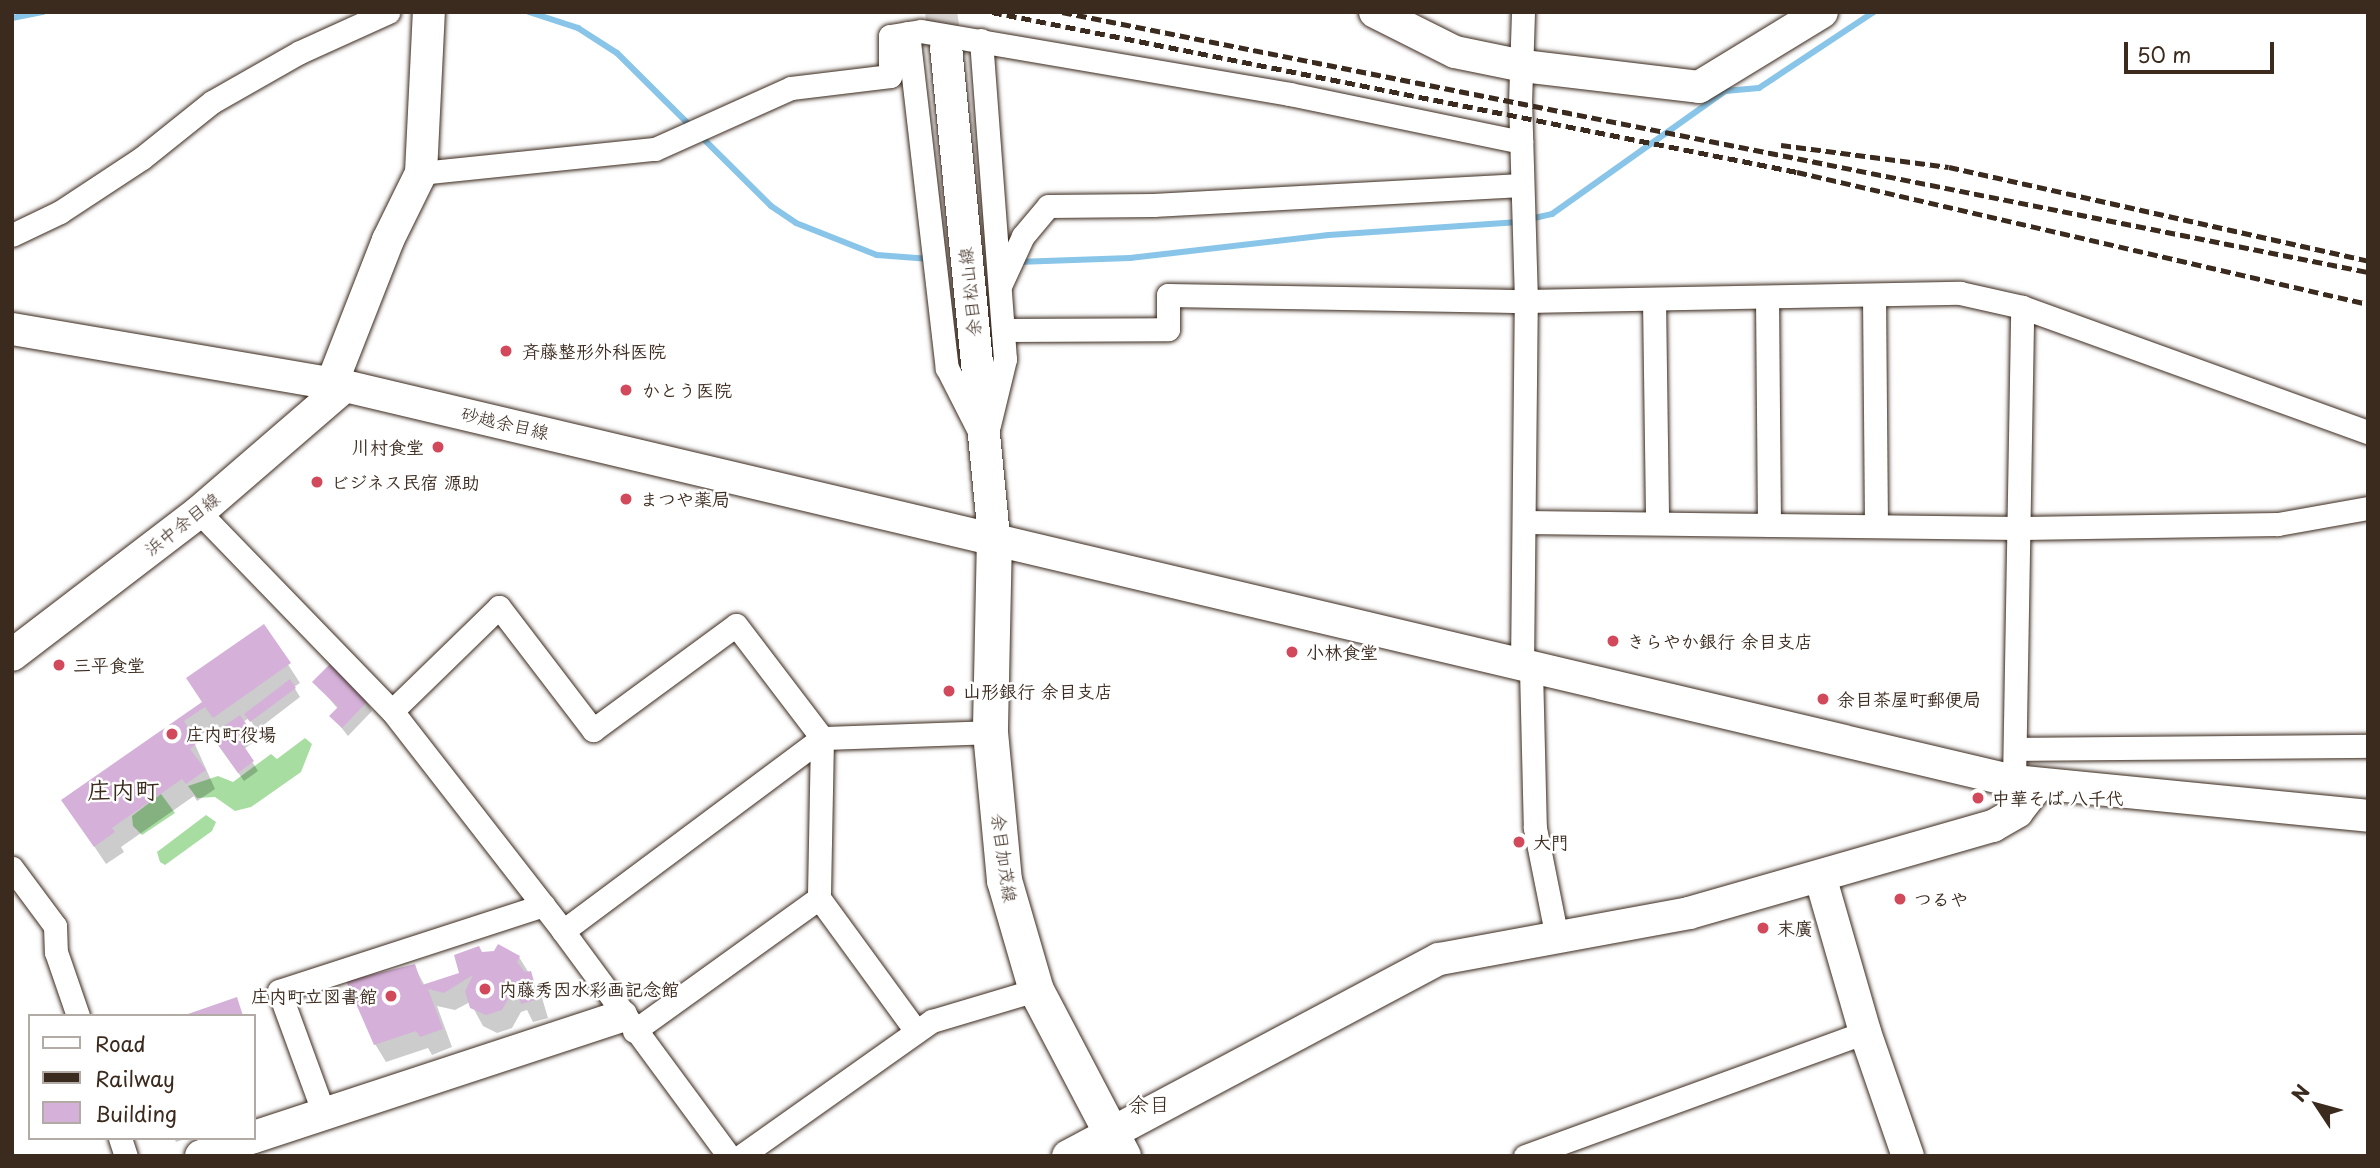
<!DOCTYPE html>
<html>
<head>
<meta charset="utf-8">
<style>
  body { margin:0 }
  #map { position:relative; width:2380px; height:1168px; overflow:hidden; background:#fff; font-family:"Playpen Sans","Klee One",sans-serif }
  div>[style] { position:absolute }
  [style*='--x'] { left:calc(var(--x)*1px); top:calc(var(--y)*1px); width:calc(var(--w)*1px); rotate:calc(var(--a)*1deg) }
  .green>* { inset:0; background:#a7dda0 }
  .shadow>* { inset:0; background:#0003 }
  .stream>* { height:6px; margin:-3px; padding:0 3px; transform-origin:3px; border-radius:3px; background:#88c5e8 }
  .building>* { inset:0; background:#d5b1da }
  .secondary-tunnel>* { height:32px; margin-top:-16px; transform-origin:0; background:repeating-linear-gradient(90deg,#d8d4d2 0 32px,transparent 0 48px) }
  .roads { filter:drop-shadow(0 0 2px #3b2a1e) drop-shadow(0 0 2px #3b2a1e) }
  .street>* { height:23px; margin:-11.5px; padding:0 11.5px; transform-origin:11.5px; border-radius:11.5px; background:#fff }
  .secondary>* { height:32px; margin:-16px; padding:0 16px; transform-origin:16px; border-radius:16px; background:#fff }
  .primary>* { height:35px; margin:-17.5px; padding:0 17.5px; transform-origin:17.5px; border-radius:17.5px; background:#fff }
  .rail>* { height:5px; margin-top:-2.5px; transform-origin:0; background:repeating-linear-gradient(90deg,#3b2a1e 0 10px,transparent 0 15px) }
  .dots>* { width:19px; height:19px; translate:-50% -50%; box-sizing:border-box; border:4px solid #fff; border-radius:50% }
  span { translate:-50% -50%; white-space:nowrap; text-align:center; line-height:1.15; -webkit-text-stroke:5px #fff; paint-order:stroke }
  .street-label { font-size:18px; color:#3b2a1e }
  .poi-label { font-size:18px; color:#3b2a1e; font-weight:700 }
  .left { translate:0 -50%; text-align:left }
  .right { translate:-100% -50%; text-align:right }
  .quarter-label { font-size:21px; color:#3b2a1e }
  .district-label { font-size:24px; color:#3b2a1e; font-weight:700 }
  .frame { position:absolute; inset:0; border:14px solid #3b2a1e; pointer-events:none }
  .legend { position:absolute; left:28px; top:1014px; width:228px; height:126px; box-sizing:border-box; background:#fff; border:2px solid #b1aaa5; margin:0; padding:9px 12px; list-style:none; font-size:21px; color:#3b2a1e }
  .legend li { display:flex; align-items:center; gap:14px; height:35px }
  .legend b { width:35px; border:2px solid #b1aaa5 }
  .north { position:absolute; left:2282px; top:1070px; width:70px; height:70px; -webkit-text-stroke:5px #fff; paint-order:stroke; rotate:306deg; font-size:19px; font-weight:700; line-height:28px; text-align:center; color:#3b2a1e }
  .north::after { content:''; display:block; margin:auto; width:24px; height:32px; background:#3b2a1e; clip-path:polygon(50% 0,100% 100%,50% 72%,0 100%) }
  .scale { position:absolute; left:2124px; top:42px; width:150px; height:32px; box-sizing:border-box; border:4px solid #3b2a1e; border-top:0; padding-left:9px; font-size:21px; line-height:24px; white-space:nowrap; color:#3b2a1e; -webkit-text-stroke:5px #fff; paint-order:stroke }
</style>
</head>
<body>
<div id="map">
  <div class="green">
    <div style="clip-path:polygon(305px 738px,312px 744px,301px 772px,251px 807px,235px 811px,215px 797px,197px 798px,188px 786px,218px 776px,233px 782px,271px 754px,277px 759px)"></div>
    <div style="clip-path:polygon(161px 794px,175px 813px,142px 835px,133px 826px,132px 816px)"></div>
    <div style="clip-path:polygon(206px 815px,216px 822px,212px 831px,165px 865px,160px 862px,157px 852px)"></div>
  </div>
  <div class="shadow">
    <div style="clip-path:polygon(263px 626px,300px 683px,294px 687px,300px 697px,257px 730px,249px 718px,243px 722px,255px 741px,244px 749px,258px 771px,244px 781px,218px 745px,221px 730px,217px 724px,193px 740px,215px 789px,197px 801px,194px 796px,121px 847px,124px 852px,106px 864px,63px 800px,203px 703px,188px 678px)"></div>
    <div style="clip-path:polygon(315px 682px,367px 702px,372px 711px,348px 736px,332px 716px,338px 709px)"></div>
    <div style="clip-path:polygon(482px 954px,519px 957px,540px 991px,548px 1018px,533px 1022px,527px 1010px,521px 1012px,512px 1028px,497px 1033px,483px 1026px,470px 1002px,455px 1010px,437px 1006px,452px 1047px,432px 1055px,428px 1048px,386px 1062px,375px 1044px,414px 966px,425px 986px,462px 974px)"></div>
    <div style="clip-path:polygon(174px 1138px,188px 1138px,176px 1142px)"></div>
  </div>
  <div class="stream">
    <div style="--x:529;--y:12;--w:52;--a:18.1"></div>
    <div style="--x:578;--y:28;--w:46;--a:32.7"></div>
    <div style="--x:617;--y:53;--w:217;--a:44.8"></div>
    <div style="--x:771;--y:206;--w:30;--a:34"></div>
    <div style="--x:796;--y:223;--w:87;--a:21.6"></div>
    <div style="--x:877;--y:255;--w:53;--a:4.3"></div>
    <div style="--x:12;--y:18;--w:32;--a:-11"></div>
    <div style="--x:1530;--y:219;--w:23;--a:-13"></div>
    <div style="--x:1552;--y:214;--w:212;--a:-35.4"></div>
    <div style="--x:1725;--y:91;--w:34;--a:-5"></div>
    <div style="--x:1759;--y:88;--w:138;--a:-33.5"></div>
    <div style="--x:1017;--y:262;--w:113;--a:-2"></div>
    <div style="--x:1130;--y:258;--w:200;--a:-6.6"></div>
    <div style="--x:1329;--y:235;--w:190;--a:-3.9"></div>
  </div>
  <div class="building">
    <div style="clip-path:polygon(264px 624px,291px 663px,213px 718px,205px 707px,184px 721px,197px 743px,190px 749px,206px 770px,186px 784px,182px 779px,112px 828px,115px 832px,94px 847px,61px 800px,202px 702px,186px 678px)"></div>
    <div style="clip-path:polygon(330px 664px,368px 701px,342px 728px,329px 716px,338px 707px,312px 682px)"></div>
    <div style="clip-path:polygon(290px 679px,296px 688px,250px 722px,244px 714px)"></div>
    <div style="clip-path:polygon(240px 715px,251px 731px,239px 739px,254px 761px,238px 773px,211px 735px)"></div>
    <div style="clip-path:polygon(498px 944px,520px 956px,517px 962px,525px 972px,531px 971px,539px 999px,521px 1004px,518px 992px,511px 994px,502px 1010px,486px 1015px,470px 1008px,465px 991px,473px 975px,444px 993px,428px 989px,443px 1029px,420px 1037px,416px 1031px,374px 1045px,346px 981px,415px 964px,422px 985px,459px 973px,454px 955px,479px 946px,482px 952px,494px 951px)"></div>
    <div style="clip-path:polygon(237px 997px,243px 1016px,185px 1016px,185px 1015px)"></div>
  </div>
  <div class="secondary-tunnel">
    <div style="--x:941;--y:12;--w:35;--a:82"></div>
  </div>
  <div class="roads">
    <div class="street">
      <div style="--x:908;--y:33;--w:337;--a:83.4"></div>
      <div style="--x:947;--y:368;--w:68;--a:63.1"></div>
      <div style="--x:981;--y:40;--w:320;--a:85.7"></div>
      <div style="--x:1005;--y:359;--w:68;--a:103.6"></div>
      <div style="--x:421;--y:173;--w:235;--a:-5.9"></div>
      <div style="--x:655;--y:149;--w:149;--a:-24.2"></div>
      <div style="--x:791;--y:88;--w:100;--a:-6.9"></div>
      <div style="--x:890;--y:76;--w:40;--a:-90"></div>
      <div style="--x:890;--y:36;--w:31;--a:-9"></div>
      <div style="--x:921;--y:31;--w:374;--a:9.7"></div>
      <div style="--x:1290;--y:94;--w:236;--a:11.7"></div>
      <div style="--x:12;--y:235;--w:53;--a:-25.6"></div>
      <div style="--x:60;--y:212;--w:98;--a:-33.4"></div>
      <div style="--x:142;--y:158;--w:90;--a:-38.7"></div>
      <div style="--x:212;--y:102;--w:101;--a:-29.6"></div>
      <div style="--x:300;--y:52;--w:97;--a:-24.4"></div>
      <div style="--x:1000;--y:286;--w:55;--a:-65.3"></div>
      <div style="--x:1023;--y:236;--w:39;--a:-50"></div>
      <div style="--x:1048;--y:206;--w:105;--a:-0.5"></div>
      <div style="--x:1153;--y:205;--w:369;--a:-3.1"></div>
      <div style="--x:1874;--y:295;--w:231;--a:89.5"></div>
      <div style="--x:1767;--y:297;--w:228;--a:89.5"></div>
      <div style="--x:1654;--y:299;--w:224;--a:89.2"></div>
      <div style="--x:1003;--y:330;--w:165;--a:-0.3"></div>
      <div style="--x:1168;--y:329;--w:34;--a:-90"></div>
      <div style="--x:1168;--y:295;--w:358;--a:1"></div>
      <div style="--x:1526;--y:301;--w:434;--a:-1.1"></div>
      <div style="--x:1960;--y:293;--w:64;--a:12.7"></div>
      <div style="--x:2022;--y:307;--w:368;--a:19.9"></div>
      <div style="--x:199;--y:512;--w:277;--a:45.9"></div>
      <div style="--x:392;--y:711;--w:279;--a:52.1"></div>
      <div style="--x:563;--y:931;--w:280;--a:53.6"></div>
      <div style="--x:1525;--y:522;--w:493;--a:0.7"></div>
      <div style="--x:2018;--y:528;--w:260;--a:-0.9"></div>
      <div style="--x:2278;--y:524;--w:91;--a:-10.1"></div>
      <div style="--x:1522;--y:667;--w:366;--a:-89.4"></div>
      <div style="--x:1526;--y:301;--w:198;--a:-91.7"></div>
      <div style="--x:1520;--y:103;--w:91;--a:-88.1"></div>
      <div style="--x:1531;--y:669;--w:159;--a:88.6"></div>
      <div style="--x:1535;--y:828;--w:112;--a:78.7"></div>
      <div style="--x:392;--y:711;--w:149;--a:-44.2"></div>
      <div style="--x:499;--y:607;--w:155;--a:52.6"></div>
      <div style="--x:593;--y:730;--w:177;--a:-36.3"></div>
      <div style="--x:736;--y:625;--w:142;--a:52.7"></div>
      <div style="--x:822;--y:738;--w:160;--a:91.1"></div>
      <div style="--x:819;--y:898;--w:165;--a:53.9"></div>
      <div style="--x:2017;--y:749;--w:351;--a:-0.5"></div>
      <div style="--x:2014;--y:781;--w:474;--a:-89"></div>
      <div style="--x:12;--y:868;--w:72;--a:53.4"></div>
      <div style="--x:55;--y:926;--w:26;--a:88"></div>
      <div style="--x:56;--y:952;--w:68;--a:71"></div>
      <div style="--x:563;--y:931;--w:323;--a:-36.7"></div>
      <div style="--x:822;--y:738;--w:168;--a:-2"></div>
      <div style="--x:634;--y:1031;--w:228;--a:-35.7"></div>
      <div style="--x:324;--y:1114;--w:131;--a:-110.1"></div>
      <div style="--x:279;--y:991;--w:278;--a:-18"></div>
      <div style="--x:120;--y:1138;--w:19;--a:72"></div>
      <div style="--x:741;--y:1156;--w:234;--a:-35.3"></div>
      <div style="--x:932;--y:1021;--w:109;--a:-16.6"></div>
      <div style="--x:1525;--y:1156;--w:362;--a:-20"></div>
    </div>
    <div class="secondary">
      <div style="--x:1375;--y:12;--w:89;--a:26.6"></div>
      <div style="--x:1455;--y:52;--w:69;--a:11.6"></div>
      <div style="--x:1523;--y:66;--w:177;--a:6.8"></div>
      <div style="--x:1699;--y:87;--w:144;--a:-31.4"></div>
      <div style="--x:946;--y:47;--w:491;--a:84.4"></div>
      <div style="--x:12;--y:329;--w:338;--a:9.7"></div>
      <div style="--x:345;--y:386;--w:1715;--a:13.32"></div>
      <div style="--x:2014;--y:781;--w:356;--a:5.6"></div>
      <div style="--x:332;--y:383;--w:154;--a:-68.6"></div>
      <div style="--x:388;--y:240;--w:75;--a:-63.8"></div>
      <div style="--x:421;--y:173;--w:161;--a:-87.2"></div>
      <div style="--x:12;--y:655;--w:235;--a:-37.4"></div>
      <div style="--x:199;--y:512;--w:193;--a:-40.8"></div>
      <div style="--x:1820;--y:876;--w:162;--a:73.9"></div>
      <div style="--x:1865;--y:1032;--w:131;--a:70.9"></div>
      <div style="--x:254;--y:1137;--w:387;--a:-18.2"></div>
      <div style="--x:201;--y:1156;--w:53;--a:-19.8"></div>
      <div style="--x:1068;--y:1156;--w:420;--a:-28"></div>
      <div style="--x:1439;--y:959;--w:254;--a:-10.4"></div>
      <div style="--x:1689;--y:913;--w:316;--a:-16"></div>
      <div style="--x:1993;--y:826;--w:28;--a:-30"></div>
      <div style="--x:2017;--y:812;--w:34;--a:-52"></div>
    </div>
    <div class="primary">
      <div style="--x:994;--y:536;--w:196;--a:91.2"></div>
      <div style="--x:990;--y:732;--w:149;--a:84.6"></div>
      <div style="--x:1004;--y:880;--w:115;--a:73.8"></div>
      <div style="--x:1036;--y:990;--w:187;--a:62.3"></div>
    </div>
  </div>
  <div class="rail">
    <div style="--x:992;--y:12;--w:821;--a:11.24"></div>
    <div style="--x:1797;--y:172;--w:586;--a:13.02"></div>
    <div style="--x:1062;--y:12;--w:1332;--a:11.26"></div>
    <div style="--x:1781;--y:145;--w:169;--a:7.5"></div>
    <div style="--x:1949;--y:167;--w:429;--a:12.6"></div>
  </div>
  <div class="dots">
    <div style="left:506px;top:351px;background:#d1495b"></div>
    <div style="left:626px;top:390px;background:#d1495b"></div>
    <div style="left:438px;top:447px;background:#d1495b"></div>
    <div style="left:317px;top:482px;background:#d1495b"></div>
    <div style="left:626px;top:499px;background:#d1495b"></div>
    <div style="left:1613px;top:641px;background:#d1495b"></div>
    <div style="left:1292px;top:652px;background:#d1495b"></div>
    <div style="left:59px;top:665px;background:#d1495b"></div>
    <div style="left:949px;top:691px;background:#d1495b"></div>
    <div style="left:1823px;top:699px;background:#d1495b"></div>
    <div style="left:172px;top:734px;background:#d1495b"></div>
    <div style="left:1978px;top:798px;background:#d1495b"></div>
    <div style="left:1519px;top:842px;background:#d1495b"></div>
    <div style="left:1900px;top:899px;background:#d1495b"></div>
    <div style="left:1763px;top:928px;background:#d1495b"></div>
    <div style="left:485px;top:989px;background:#d1495b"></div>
    <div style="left:391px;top:996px;background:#d1495b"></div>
  </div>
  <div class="street-label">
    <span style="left:970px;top:292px;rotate:-96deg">余目松山線</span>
    <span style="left:505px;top:423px;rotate:13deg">砂越余目線</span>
    <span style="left:182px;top:524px;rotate:-38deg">浜中余目線</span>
    <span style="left:1004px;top:858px;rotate:82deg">余目加茂線</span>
  </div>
  <div class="poi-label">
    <span class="left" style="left:522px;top:351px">斉藤整形外科医院</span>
    <span class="left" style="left:642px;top:390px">かとう医院</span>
    <span class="right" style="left:424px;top:447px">川村食堂</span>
    <span class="left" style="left:331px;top:482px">ビジネス民宿 源助</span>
    <span class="left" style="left:640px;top:499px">まつや薬局</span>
    <span class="left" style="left:1627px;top:641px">きらやか銀行 余目支店</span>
    <span class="left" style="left:1306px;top:652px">小林食堂</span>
    <span class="left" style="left:73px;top:665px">三平食堂</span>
    <span class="left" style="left:963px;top:691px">山形銀行 余目支店</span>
    <span class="left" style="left:1837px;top:699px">余目茶屋町郵便局</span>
    <span class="left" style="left:186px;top:734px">庄内町役場</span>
    <span class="left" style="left:1992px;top:798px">中華そば 八千代</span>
    <span class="left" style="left:1533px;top:842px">大門</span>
    <span class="left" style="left:1914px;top:899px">つるや</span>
    <span class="left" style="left:1777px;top:928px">末廣</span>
    <span class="left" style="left:499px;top:989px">内藤秀因水彩画記念館</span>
    <span class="right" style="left:377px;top:996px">庄内町立図書館</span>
  </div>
  <div class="quarter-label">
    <span style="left:1149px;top:1103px">余目</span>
  </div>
  <div class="district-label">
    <span style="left:123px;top:790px">庄内町</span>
  </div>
  <div class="frame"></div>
  <ul class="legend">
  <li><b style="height:9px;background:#fff"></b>Road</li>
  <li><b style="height:9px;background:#3b2a1e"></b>Railway</li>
  <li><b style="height:19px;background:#d5b1da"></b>Building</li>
  </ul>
  <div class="north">N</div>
  <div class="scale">50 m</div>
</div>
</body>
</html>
